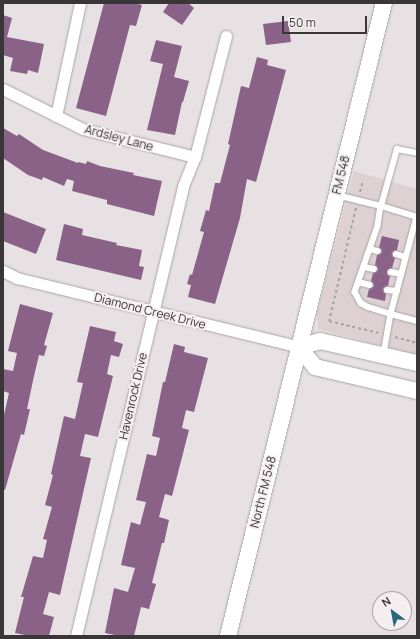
<!DOCTYPE html>
<html>
<head>
<meta charset="utf-8">
<style>
  body { margin:0 }
  #map { position:relative; width:420px; height:639px; overflow:hidden; background:#e7e1e3; font-family:Manrope,sans-serif }
  div>[style] { position:absolute }
  [style*='--x'] { left:calc(var(--x)*1px); top:calc(var(--y)*1px); width:calc(var(--w)*1px); rotate:calc(var(--a)*1deg) }
  .built>* { inset:0; background:#ddd1d4 }
  .building>* { inset:0; background:#8a6187 }
  .path>* { height:2px; margin-top:-1px; transform-origin:0; background:repeating-linear-gradient(90deg,#a7a2a4 0 3px,transparent 0 6px) }
  .roads { filter:drop-shadow(0 0 1px #aba5a7) drop-shadow(0 0 1px #aba5a7) }
  .service>* { height:5.5px; margin:-2.75px; padding:0 2.75px; transform-origin:2.75px; border-radius:2.75px; background:#fff }
  .minor>* { height:11px; margin:-5.5px; padding:0 5.5px; transform-origin:5.5px; border-radius:5.5px; background:#fff }
  .secondary>* { height:16px; margin:-8px; padding:0 8px; transform-origin:8px; border-radius:8px; background:#fff }
  span { translate:-50% -50%; white-space:nowrap; text-align:center; line-height:1.15; -webkit-text-stroke:4px #f4eef0; paint-order:stroke }
  .street-label { font-size:12px; color:#383637 }
  .frame { position:absolute; inset:0; border:4px solid #383637; pointer-events:none }
  .north { position:absolute; left:372px; top:591px; width:40px; height:40px; box-sizing:border-box; background:#f4eef0; border:1px solid #a9a4a6; border-radius:50%; rotate:328deg; font-size:11px; font-weight:700; line-height:16px; text-align:center; color:#383637 }
  .north::after { content:''; display:block; margin:auto; width:14px; height:18px; background:#26687b; clip-path:polygon(50% 0,100% 100%,50% 72%,0 100%) }
  .scale { position:absolute; left:282px; top:16px; width:85px; height:18px; box-sizing:border-box; border:2px solid #383637; border-top:0; padding-left:5px; font-size:12px; line-height:14px; white-space:nowrap; color:#383637; -webkit-text-stroke:3px #f4eef0; paint-order:stroke }
</style>
</head>
<body>
<div id="map">
  <div class="built">
    <div style="clip-path:polygon(354px 171px,417px 189px,417px 355px,318px 329px,317px 314px)"></div>
  </div>
  <div class="building">
    <div style="clip-path:polygon(104px 3px,134px 3px,142px 5px,136px 26px,130px 25px,106px 116px,76px 108px)"></div>
    <div style="clip-path:polygon(169px 3px,188px 3px,194px 8px,182px 25px,163px 12px)"></div>
    <div style="clip-path:polygon(3px 15px,12px 18px,7px 37px,44px 44px,38px 73px,28px 70px,27px 74px,10px 71px,13px 58px,3px 55px)"></div>
    <div style="clip-path:polygon(288px 21px,291px 42px,266px 45px,263px 24px)"></div>
    <div style="clip-path:polygon(156px 40px,182px 46px,174px 77px,189px 81px,183px 102px,182px 102px,175px 135px,147px 130px,163px 64px,150px 61px)"></div>
    <div style="clip-path:polygon(257px 57px,268px 60px,267px 65px,286px 70px,256px 182px,247px 179px,240px 218px,215px 304px,188px 297px,191px 285px,187px 284px,190px 274px,192px 275px,204px 232px,200px 231px,206px 210px,209px 211px,215px 183px,220px 183px,230px 145px,228px 144px,241px 86px,249px 88px)"></div>
    <div style="clip-path:polygon(3px 128px,17px 136px,19px 134px,43px 150px,78px 163px,78px 162px,86px 164px,87px 161px,100px 166px,134px 173px,133px 175px,162px 181px,154px 216px,107px 204px,107px 200px,72px 191px,74px 181px,67px 179px,64px 186px,43px 177px,42px 180px,28px 175px,3px 158px)"></div>
    <div style="clip-path:polygon(3px 212px,46px 229px,36px 254px,3px 241px)"></div>
    <div style="clip-path:polygon(64px 224px,83px 229px,82px 235px,117px 243px,116px 245px,142px 250px,139px 266px,144px 267px,141px 280px,56px 260px)"></div>
    <div style="clip-path:polygon(382px 236px,399px 240px,397px 250px,392px 253px,395px 258px,392px 268px,387px 271px,387px 274px,390px 276px,388px 286px,383px 289px,386px 294px,385px 301px,367px 297px,369px 289px,374px 286px,371px 281px,373px 273px,378px 270px,375px 265px,377px 255px,382px 252px,379px 247px)"></div>
    <div style="clip-path:polygon(20px 304px,53px 313px,44px 345px,47px 346px,44px 356px,39px 355px,34px 376px,27px 409px,30px 409px,24px 435px,21px 434px,5px 490px,3px 489px,3px 419px,9px 393px,3px 391px,3px 369px,13px 371px,17px 353px,8px 351px)"></div>
    <div style="clip-path:polygon(90px 326px,116px 332px,114px 341px,123px 344px,119px 357px,111px 355px,107px 374px,113px 376px,98px 437px,85px 434px,80px 456px,91px 458px,60px 595px,49px 592px,43px 614px,54px 617px,49px 636px,30px 636px,15px 633px,24px 597px,21px 597px,33px 556px,43px 558px,47px 540px,43px 539px,52px 507px,45px 505px,53px 475px,51px 474px,64px 416px,75px 419px,83px 383px,77px 382px)"></div>
    <div style="clip-path:polygon(174px 344px,185px 347px,184px 352px,208px 358px,194px 412px,186px 410px,182px 428px,189px 430px,172px 496px,165px 494px,159px 517px,169px 520px,164px 543px,162px 543px,152px 583px,156px 584px,149px 609px,141px 607px,134px 636px,120px 636px,105px 633px,114px 588px,128px 592px,135px 568px,121px 565px,131px 522px,140px 525px,146px 502px,136px 500px,147px 454px,156px 456px,160px 438px,152px 436px,163px 382px,165px 382px)"></div>
  </div>
  <div class="path">
    <div style="--x:360;--y:192;--w:11;--a:-75"></div>
    <div style="--x:356;--y:208;--w:116;--a:103.4"></div>
    <div style="--x:329;--y:321;--w:51;--a:13.5"></div>
    <div style="--x:395;--y:337;--w:23;--a:15"></div>
  </div>
  <div class="roads">
    <div class="service">
      <div style="--x:337;--y:195;--w:45;--a:14"></div>
      <div style="--x:381;--y:206;--w:20;--a:99"></div>
      <div style="--x:378;--y:226;--w:70;--a:109.2"></div>
      <div style="--x:355;--y:292;--w:13;--a:61"></div>
      <div style="--x:361;--y:303;--w:8;--a:30"></div>
      <div style="--x:368;--y:307;--w:24;--a:17"></div>
      <div style="--x:391;--y:314;--w:40;--a:100"></div>
      <div style="--x:416;--y:217;--w:37;--a:-163"></div>
      <div style="--x:381;--y:206;--w:59;--a:-74.3"></div>
      <div style="--x:397;--y:149;--w:20;--a:11"></div>
      <div style="--x:417;--y:217;--w:100;--a:105"></div>
      <div style="--x:391;--y:314;--w:27;--a:15"></div>
      <div style="--x:370;--y:249;--w:8;--a:14"></div>
      <div style="--x:396;--y:254;--w:9;--a:18"></div>
      <div style="--x:364;--y:267;--w:10;--a:11"></div>
      <div style="--x:391;--y:272;--w:10;--a:11"></div>
      <div style="--x:358;--y:282;--w:12;--a:14"></div>
      <div style="--x:387;--y:290;--w:10;--a:6"></div>
    </div>
    <div class="minor">
      <div style="--x:3;--y:89;--w:89;--a:26.6"></div>
      <div style="--x:83;--y:129;--w:115;--a:14"></div>
      <div style="--x:56;--y:116;--w:116;--a:-78"></div>
      <div style="--x:3;--y:271;--w:16;--a:27"></div>
      <div style="--x:17;--y:278;--w:290;--a:13.7"></div>
      <div style="--x:76;--y:636;--w:463;--a:-76.6"></div>
      <div style="--x:183;--y:186;--w:31;--a:-68"></div>
      <div style="--x:195;--y:157;--w:125;--a:-75.6"></div>
    </div>
    <div class="secondary">
      <div style="--x:299;--y:347;--w:26;--a:51"></div>
      <div style="--x:315;--y:367;--w:105;--a:13.2"></div>
      <div style="--x:299;--y:347;--w:22;--a:-16"></div>
      <div style="--x:320;--y:341;--w:99;--a:12.8"></div>
      <div style="--x:228;--y:636;--w:652;--a:-76.16"></div>
    </div>
  </div>
  <div class="street-label">
    <span style="left:119px;top:138px;rotate:15deg">Ardsley Lane</span>
    <span style="left:341px;top:175px;rotate:-76deg">FM 548</span>
    <span style="left:150px;top:311px;rotate:14deg">Diamond Creek Drive</span>
    <span style="left:133px;top:396px;rotate:-77deg">Havenrock Drive</span>
    <span style="left:263px;top:492px;rotate:-76deg">North FM 548</span>
  </div>
  <div class="frame"></div>
  <div class="north">N</div>
  <div class="scale">50 m</div>
</div>
</body>
</html>
